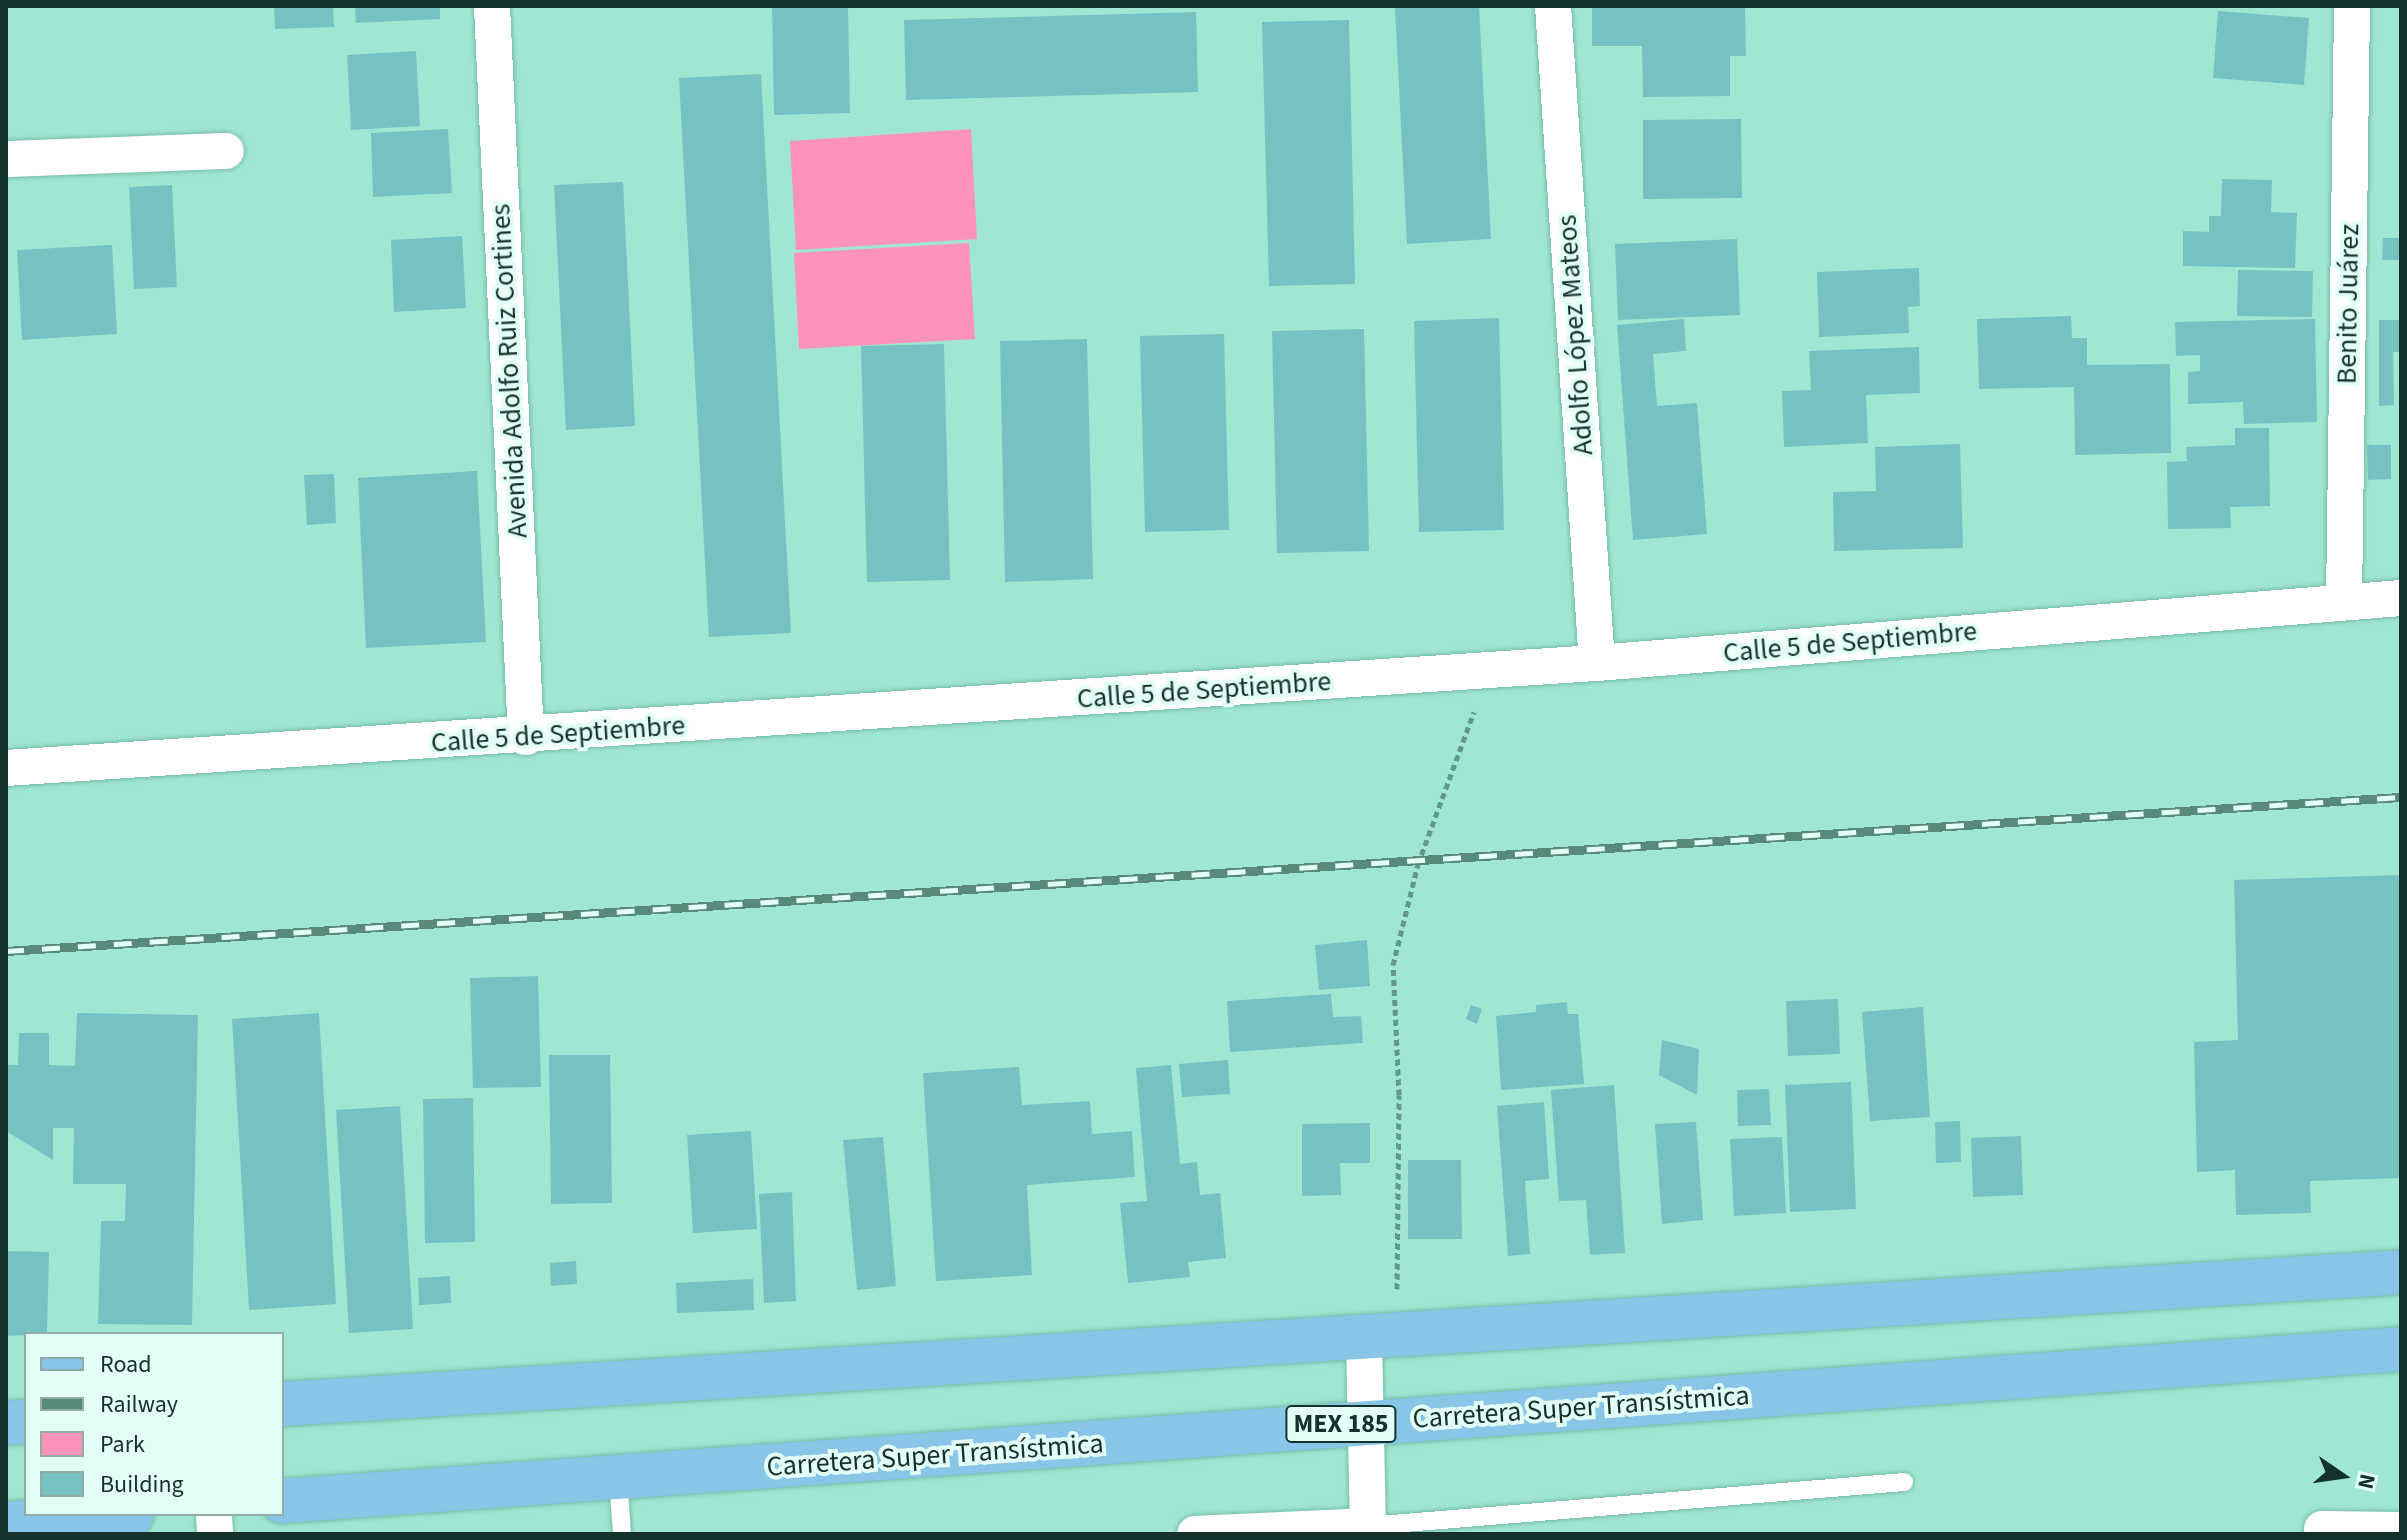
<!DOCTYPE html>
<html>
<head>
<meta charset="utf-8">
<style>
  body { margin:0 }
  #map { position:relative; width:2407px; height:1540px; overflow:hidden; background:#a0e7d3; font-family:"Source Sans 3",sans-serif }
  div>[style] { position:absolute }
  [style*='--x'] { left:calc(var(--x)*1px); top:calc(var(--y)*1px); width:calc(var(--w)*1px); rotate:calc(var(--a)*1deg) }
  .green>* { inset:0; background:#ff93be }
  .building>* { inset:0; background:#76c2c2 }
  .path>* { height:5px; margin-top:-2.5px; transform-origin:0; background:repeating-linear-gradient(90deg,#629789 0 6px,transparent 0 10px) }
  .roads { filter:drop-shadow(0 0 2px #77bdaa) drop-shadow(0 0 2px #77bdaa) }
  .lane>* { height:18px; margin:-9px; padding:0 9px; transform-origin:9px; border-radius:9px; background:#fff }
  .street>* { height:36px; margin:-18px; padding:0 18px; transform-origin:18px; border-radius:18px; background:#fff }
  .primary>* { height:44px; margin:-22px; padding:0 22px; transform-origin:22px; border-radius:22px; background:#88c5e6 }
  .rail>* { height:9px; margin-top:-4.5px; transform-origin:0; background:repeating-linear-gradient(90deg,#e3fef6 0 18px,#588a7c 0 36px); box-sizing:border-box; border-block:2px solid #588a7c }
  span { translate:-50% -50%; white-space:nowrap; text-align:center; line-height:1.15; -webkit-text-stroke:8px #e3fef6; paint-order:stroke }
  .shield-label span { padding:2px 6px; background:#e3fef6; border:2px solid; border-radius:6px; -webkit-text-stroke-width:0 }
  .shield-label { font-size:26px; color:#14322b; font-weight:700 }
  .street-label { font-size:28px; color:#14322b }
  .frame { position:absolute; inset:0; border:8px solid #14322b; pointer-events:none }
  .legend { position:absolute; left:24px; top:1332px; width:260px; height:184px; box-sizing:border-box; background:#e3fef6; border:2px solid #90aca5; margin:0; padding:10px 14px; list-style:none; font-size:24px; color:#14322b }
  .legend li { display:flex; align-items:center; gap:16px; height:40px }
  .legend b { width:40px; border:2px solid #90aca5 }
  .north { position:absolute; left:2303px; top:1436px; width:80px; height:80px; -webkit-text-stroke:6px #e3fef6; paint-order:stroke; rotate:103deg; font-size:22px; font-weight:700; line-height:32px; text-align:center; color:#14322b }
  .north::after { content:''; display:block; margin:auto; width:28px; height:36px; background:#14322b; clip-path:polygon(50% 0,100% 100%,50% 72%,0 100%) }
</style>
</head>
<body>
<div id="map">
  <div class="green">
    <div style="clip-path:polygon(971px 129px,977px 239px,796px 250px,790px 141px)"></div>
    <div style="clip-path:polygon(969px 243px,975px 339px,799px 349px,794px 253px)"></div>
  </div>
  <div class="building">
    <div style="clip-path:polygon(274px 6px,333px 6px,334px 27px,275px 29px)"></div>
    <div style="clip-path:polygon(355px 6px,440px 6px,440px 19px,356px 23px)"></div>
    <div style="clip-path:polygon(772px 6px,848px 6px,850px 113px,774px 115px)"></div>
    <div style="clip-path:polygon(1479px 6px,1491px 239px,1407px 244px,1395px 8px)"></div>
    <div style="clip-path:polygon(1592px 6px,1745px 8px,1746px 56px,1730px 56px,1730px 96px,1643px 97px,1642px 46px,1592px 46px)"></div>
    <div style="clip-path:polygon(2218px 11px,2309px 18px,2304px 85px,2213px 78px)"></div>
    <div style="clip-path:polygon(1196px 12px,1198px 92px,906px 100px,904px 20px)"></div>
    <div style="clip-path:polygon(1349px 20px,1355px 284px,1269px 286px,1262px 22px)"></div>
    <div style="clip-path:polygon(416px 51px,420px 126px,351px 130px,347px 55px)"></div>
    <div style="clip-path:polygon(761px 74px,791px 633px,709px 637px,679px 78px)"></div>
    <div style="clip-path:polygon(1741px 119px,1742px 198px,1643px 199px,1643px 120px)"></div>
    <div style="clip-path:polygon(448px 129px,452px 193px,373px 197px,371px 133px)"></div>
    <div style="clip-path:polygon(2222px 179px,2272px 180px,2271px 212px,2297px 213px,2295px 268px,2183px 266px,2183px 231px,2209px 232px,2209px 216px,2221px 216px)"></div>
    <div style="clip-path:polygon(623px 182px,635px 426px,566px 430px,554px 185px)"></div>
    <div style="clip-path:polygon(172px 185px,177px 287px,134px 289px,129px 187px)"></div>
    <div style="clip-path:polygon(462px 236px,466px 308px,394px 312px,391px 240px)"></div>
    <div style="clip-path:polygon(2383px 238px,2401px 238px,2401px 260px,2382px 260px)"></div>
    <div style="clip-path:polygon(1737px 239px,1740px 315px,1618px 320px,1615px 244px)"></div>
    <div style="clip-path:polygon(112px 245px,117px 334px,22px 340px,17px 250px)"></div>
    <div style="clip-path:polygon(1919px 268px,1920px 306px,1908px 307px,1909px 333px,1819px 337px,1817px 272px)"></div>
    <div style="clip-path:polygon(2238px 270px,2313px 271px,2312px 317px,2237px 316px)"></div>
    <div style="clip-path:polygon(2071px 316px,2072px 338px,2087px 338px,2087px 365px,2170px 364px,2171px 453px,2075px 455px,2074px 387px,1979px 389px,1977px 319px)"></div>
    <div style="clip-path:polygon(1499px 318px,1504px 530px,1419px 532px,1414px 321px)"></div>
    <div style="clip-path:polygon(1684px 319px,1686px 351px,1653px 354px,1657px 406px,1697px 403px,1707px 534px,1633px 540px,1617px 325px)"></div>
    <div style="clip-path:polygon(2315px 319px,2317px 422px,2244px 424px,2243px 402px,2188px 404px,2188px 372px,2200px 371px,2200px 355px,2176px 356px,2175px 322px)"></div>
    <div style="clip-path:polygon(2379px 320px,2401px 320px,2401px 352px,2393px 352px,2394px 405px,2379px 406px)"></div>
    <div style="clip-path:polygon(1364px 329px,1369px 551px,1277px 553px,1272px 331px)"></div>
    <div style="clip-path:polygon(1224px 334px,1229px 530px,1145px 532px,1140px 336px)"></div>
    <div style="clip-path:polygon(1087px 339px,1093px 579px,1005px 582px,1000px 341px)"></div>
    <div style="clip-path:polygon(944px 344px,950px 580px,867px 582px,861px 346px)"></div>
    <div style="clip-path:polygon(1919px 347px,1920px 393px,1866px 395px,1868px 443px,1784px 447px,1782px 391px,1811px 390px,1809px 351px)"></div>
    <div style="clip-path:polygon(2235px 428px,2269px 428px,2270px 506px,2230px 507px,2231px 528px,2168px 529px,2167px 462px,2187px 461px,2186px 447px,2235px 445px)"></div>
    <div style="clip-path:polygon(1960px 444px,1963px 548px,1834px 551px,1833px 492px,1876px 491px,1875px 447px)"></div>
    <div style="clip-path:polygon(2367px 445px,2391px 445px,2391px 479px,2368px 480px)"></div>
    <div style="clip-path:polygon(477px 471px,486px 642px,366px 648px,358px 478px)"></div>
    <div style="clip-path:polygon(334px 474px,336px 523px,307px 525px,304px 475px)"></div>
    <div style="clip-path:polygon(2401px 875px,2401px 1178px,2310px 1181px,2311px 1213px,2236px 1215px,2235px 1170px,2197px 1172px,2194px 1042px,2238px 1040px,2234px 880px)"></div>
    <div style="clip-path:polygon(1367px 940px,1370px 986px,1319px 990px,1315px 945px)"></div>
    <div style="clip-path:polygon(538px 976px,541px 1087px,473px 1088px,470px 978px)"></div>
    <div style="clip-path:polygon(1331px 994px,1333px 1017px,1361px 1016px,1363px 1043px,1230px 1052px,1227px 1001px)"></div>
    <div style="clip-path:polygon(1838px 999px,1840px 1054px,1788px 1056px,1786px 1001px)"></div>
    <div style="clip-path:polygon(1567px 1002px,1568px 1014px,1578px 1014px,1584px 1084px,1501px 1090px,1496px 1016px,1536px 1012px,1536px 1005px)"></div>
    <div style="clip-path:polygon(1471px 1005px,1482px 1009px,1477px 1024px,1466px 1019px)"></div>
    <div style="clip-path:polygon(1923px 1007px,1930px 1117px,1870px 1121px,1862px 1012px)"></div>
    <div style="clip-path:polygon(77px 1013px,198px 1015px,192px 1325px,98px 1324px,101px 1221px,125px 1221px,126px 1184px,73px 1184px,74px 1128px,53px 1128px,53px 1160px,6px 1131px,6px 1065px,18px 1065px,19px 1033px,49px 1033px,49px 1065px,75px 1066px)"></div>
    <div style="clip-path:polygon(319px 1013px,336px 1304px,249px 1310px,232px 1019px)"></div>
    <div style="clip-path:polygon(1662px 1040px,1699px 1049px,1697px 1095px,1659px 1075px)"></div>
    <div style="clip-path:polygon(549px 1055px,610px 1055px,612px 1203px,551px 1204px)"></div>
    <div style="clip-path:polygon(1228px 1060px,1230px 1094px,1182px 1097px,1179px 1064px)"></div>
    <div style="clip-path:polygon(1171px 1065px,1180px 1164px,1197px 1162px,1200px 1195px,1220px 1193px,1226px 1258px,1188px 1262px,1190px 1277px,1128px 1283px,1120px 1203px,1147px 1201px,1136px 1068px)"></div>
    <div style="clip-path:polygon(1019px 1067px,1022px 1105px,1090px 1101px,1092px 1134px,1132px 1131px,1135px 1177px,1027px 1185px,1032px 1275px,936px 1281px,923px 1073px)"></div>
    <div style="clip-path:polygon(1851px 1082px,1856px 1209px,1790px 1212px,1785px 1085px)"></div>
    <div style="clip-path:polygon(1614px 1085px,1625px 1253px,1590px 1255px,1586px 1200px,1559px 1201px,1551px 1090px)"></div>
    <div style="clip-path:polygon(1769px 1089px,1771px 1125px,1738px 1126px,1737px 1090px)"></div>
    <div style="clip-path:polygon(473px 1098px,475px 1242px,425px 1243px,423px 1099px)"></div>
    <div style="clip-path:polygon(1544px 1102px,1549px 1179px,1525px 1181px,1530px 1254px,1508px 1256px,1497px 1106px)"></div>
    <div style="clip-path:polygon(400px 1106px,413px 1329px,349px 1333px,336px 1110px)"></div>
    <div style="clip-path:polygon(1960px 1121px,1961px 1162px,1936px 1163px,1935px 1122px)"></div>
    <div style="clip-path:polygon(1696px 1122px,1703px 1220px,1662px 1224px,1655px 1124px)"></div>
    <div style="clip-path:polygon(1370px 1123px,1370px 1163px,1340px 1163px,1341px 1195px,1302px 1196px,1302px 1124px)"></div>
    <div style="clip-path:polygon(751px 1131px,757px 1229px,693px 1233px,687px 1135px)"></div>
    <div style="clip-path:polygon(2021px 1136px,2023px 1195px,1973px 1197px,1971px 1138px)"></div>
    <div style="clip-path:polygon(883px 1137px,896px 1286px,857px 1290px,843px 1140px)"></div>
    <div style="clip-path:polygon(1782px 1137px,1786px 1213px,1734px 1216px,1730px 1139px)"></div>
    <div style="clip-path:polygon(1408px 1160px,1461px 1160px,1462px 1239px,1408px 1239px)"></div>
    <div style="clip-path:polygon(792px 1192px,796px 1301px,764px 1303px,759px 1194px)"></div>
    <div style="clip-path:polygon(6px 1251px,49px 1252px,47px 1334px,6px 1336px)"></div>
    <div style="clip-path:polygon(576px 1261px,577px 1284px,551px 1286px,550px 1263px)"></div>
    <div style="clip-path:polygon(450px 1276px,451px 1303px,419px 1305px,418px 1278px)"></div>
    <div style="clip-path:polygon(753px 1279px,754px 1310px,677px 1313px,676px 1283px)"></div>
  </div>
  <div class="path">
    <div style="--x:1397;--y:1289;--w:194;--a:-89.4"></div>
    <div style="--x:1399;--y:1095;--w:130;--a:-92.6"></div>
    <div style="--x:1393;--y:965;--w:104;--a:-76.1"></div>
    <div style="--x:1418;--y:864;--w:162;--a:-69.8"></div>
  </div>
  <div class="roads">
    <div class="lane">
      <div style="--x:618;--y:1478;--w:56;--a:85.9"></div>
      <div style="--x:1368;--y:1526;--w:538;--a:-4.69"></div>
    </div>
    <div class="street">
      <div style="--x:492;--y:6;--w:732;--a:87.34"></div>
      <div style="--x:1553;--y:6;--w:658;--a:86.17"></div>
      <div style="--x:6;--y:159;--w:220;--a:-2.1"></div>
      <div style="--x:2344;--y:602;--w:596;--a:-89.23"></div>
      <div style="--x:6;--y:768;--w:1594;--a:-3.78"></div>
      <div style="--x:1597;--y:663;--w:807;--a:-4.62"></div>
      <div style="--x:1364;--y:1339;--w:195;--a:88.8"></div>
      <div style="--x:214;--y:1514;--w:20;--a:87"></div>
      <div style="--x:2322;--y:1529;--w:79;--a:0.7"></div>
      <div style="--x:1195;--y:1534;--w:173;--a:-2.6"></div>
    </div>
    <div class="primary">
      <div style="--x:282;--y:1404;--w:2123;--a:-3.56"></div>
      <div style="--x:6;--y:1423;--w:20;--a:-3"></div>
      <div style="--x:282;--y:1501;--w:2124;--a:-4.1"></div>
      <div style="--x:6;--y:1524;--w:126;--a:-4.5"></div>
    </div>
  </div>
  <div class="rail">
    <div style="--x:6;--y:951;--w:2400;--a:-3.68"></div>
  </div>
  <div class="shield-label">
    <span style="left:1341px;top:1424px">MEX 185</span>
  </div>
  <div class="street-label">
    <span style="left:2348px;top:304px;rotate:-89deg">Benito Juárez</span>
    <span style="left:1575px;top:335px;rotate:-94deg">Adolfo López Mateos</span>
    <span style="left:509px;top:371px;rotate:-93deg">Avenida Adolfo Ruiz Cortines</span>
    <span style="left:1850px;top:642px;rotate:-5deg">Calle 5 de Septiembre</span>
    <span style="left:1204px;top:690px;rotate:-4deg">Calle 5 de Septiembre</span>
    <span style="left:558px;top:734px;rotate:-4deg">Calle 5 de Septiembre</span>
    <span style="left:1581px;top:1407px;rotate:-4deg">Carretera Super Transístmica</span>
    <span style="left:935px;top:1455px;rotate:-4deg">Carretera Super Transístmica</span>
  </div>
  <div class="frame"></div>
  <ul class="legend">
  <li><b style="height:10px;background:#88c5e6"></b>Road</li>
  <li><b style="height:10px;background:#588a7c"></b>Railway</li>
  <li><b style="height:22px;background:#ff93be"></b>Park</li>
  <li><b style="height:22px;background:#76c2c2"></b>Building</li>
  </ul>
  <div class="north">N</div>
</div>
</body>
</html>
